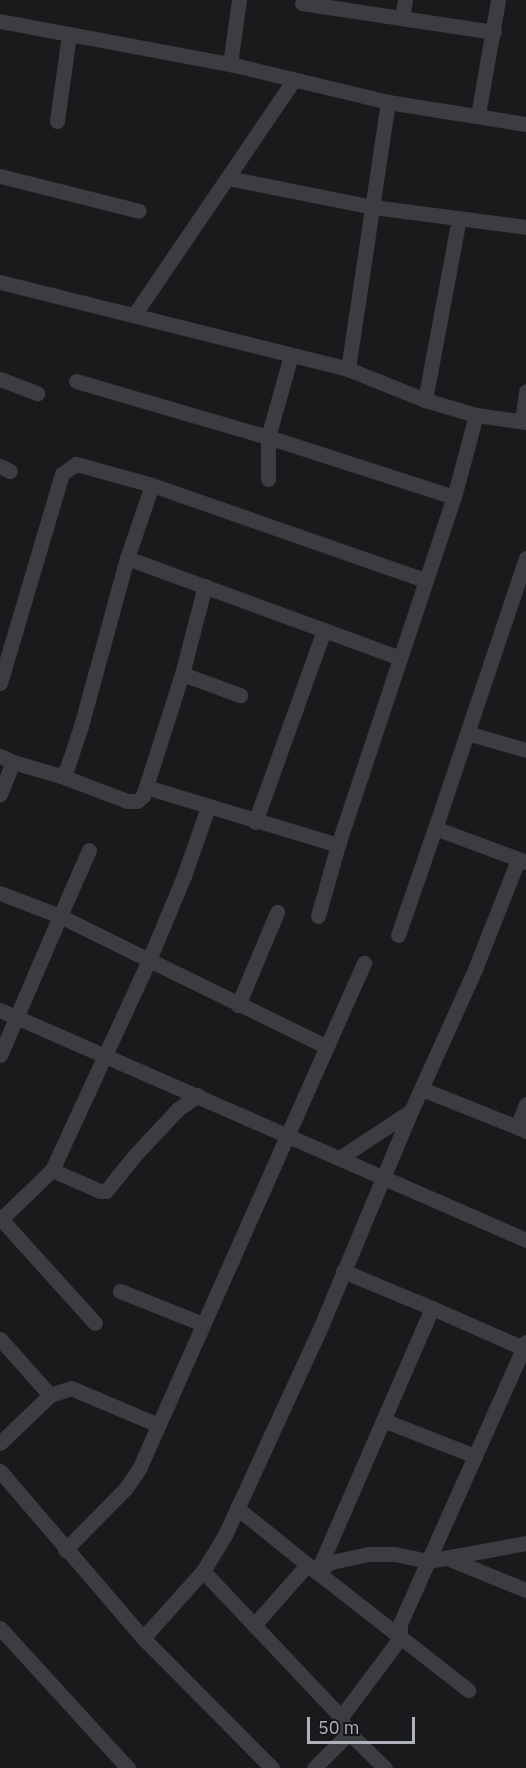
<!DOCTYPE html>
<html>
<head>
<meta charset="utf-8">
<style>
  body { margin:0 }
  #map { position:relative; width:526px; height:1768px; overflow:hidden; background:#1a1a1c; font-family:"IBM Plex Sans",sans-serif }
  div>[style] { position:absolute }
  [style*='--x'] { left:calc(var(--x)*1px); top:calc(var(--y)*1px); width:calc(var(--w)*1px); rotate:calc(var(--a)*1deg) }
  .minor>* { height:15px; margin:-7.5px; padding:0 7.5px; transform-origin:7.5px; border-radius:7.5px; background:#3c3d41 }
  span { translate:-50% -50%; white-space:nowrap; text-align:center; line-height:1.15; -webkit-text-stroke:4.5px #151517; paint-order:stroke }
  .scale { position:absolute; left:307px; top:1717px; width:108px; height:27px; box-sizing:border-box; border:3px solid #aeb2bb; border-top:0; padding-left:8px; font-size:18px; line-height:21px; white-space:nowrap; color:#aeb2bb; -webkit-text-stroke:4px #151517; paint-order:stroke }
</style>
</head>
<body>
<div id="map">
  <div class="minor">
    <div style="--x:239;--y:0;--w:65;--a:98"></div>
    <div style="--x:230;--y:64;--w:163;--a:13.5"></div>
    <div style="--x:388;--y:102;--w:140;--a:9.1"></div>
    <div style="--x:302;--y:3;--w:194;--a:8.6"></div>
    <div style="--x:402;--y:17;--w:17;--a:-80"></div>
    <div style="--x:0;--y:21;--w:234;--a:10.6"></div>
    <div style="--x:478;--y:115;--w:117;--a:-80.1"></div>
    <div style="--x:57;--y:121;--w:88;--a:-82.1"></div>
    <div style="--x:0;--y:176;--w:143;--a:14.1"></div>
    <div style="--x:228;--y:178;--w:148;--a:11.3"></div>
    <div style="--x:373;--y:207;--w:154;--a:7.4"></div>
    <div style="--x:0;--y:282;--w:359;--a:14"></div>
    <div style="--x:348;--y:369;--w:83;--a:21.9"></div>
    <div style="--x:425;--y:400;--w:53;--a:16.4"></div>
    <div style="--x:476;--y:415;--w:50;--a:8"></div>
    <div style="--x:134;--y:315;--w:284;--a:-55.8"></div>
    <div style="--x:348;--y:369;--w:270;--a:-81.5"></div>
    <div style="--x:0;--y:379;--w:40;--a:21"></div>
    <div style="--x:76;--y:381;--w:200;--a:16.3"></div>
    <div style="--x:268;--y:437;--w:195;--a:17.9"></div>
    <div style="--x:425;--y:400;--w:185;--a:-79.4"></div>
    <div style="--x:522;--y:421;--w:30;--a:-82"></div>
    <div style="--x:0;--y:466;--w:11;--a:27"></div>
    <div style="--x:268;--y:479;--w:42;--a:-90"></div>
    <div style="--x:268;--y:437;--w:85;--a:-74.3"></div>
    <div style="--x:152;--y:485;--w:77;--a:108.9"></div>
    <div style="--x:127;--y:558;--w:291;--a:20.1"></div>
    <div style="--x:526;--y:558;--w:285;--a:108.6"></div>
    <div style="--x:435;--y:828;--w:97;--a:20.5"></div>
    <div style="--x:182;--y:674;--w:62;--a:19.9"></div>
    <div style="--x:0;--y:683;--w:218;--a:-73.5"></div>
    <div style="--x:62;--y:474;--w:17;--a:-36"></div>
    <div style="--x:76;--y:464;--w:79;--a:15.4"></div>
    <div style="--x:152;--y:485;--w:289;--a:19.2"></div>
    <div style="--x:467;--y:733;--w:61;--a:16.1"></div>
    <div style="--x:0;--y:756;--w:14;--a:25"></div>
    <div style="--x:13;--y:762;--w:35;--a:112"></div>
    <div style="--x:13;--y:762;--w:50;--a:16.3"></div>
    <div style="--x:61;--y:776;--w:10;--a:-53"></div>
    <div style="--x:67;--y:768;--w:44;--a:-71.6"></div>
    <div style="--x:81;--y:726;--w:174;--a:-74.7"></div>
    <div style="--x:61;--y:776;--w:71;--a:20.7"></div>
    <div style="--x:127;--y:801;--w:10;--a:0"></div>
    <div style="--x:137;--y:801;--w:8;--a:-40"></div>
    <div style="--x:143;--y:796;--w:128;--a:-72.3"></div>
    <div style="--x:182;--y:674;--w:91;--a:-75.4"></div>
    <div style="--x:146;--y:787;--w:201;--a:16.8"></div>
    <div style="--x:338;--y:845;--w:367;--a:-71.6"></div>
    <div style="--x:454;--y:497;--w:85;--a:-75"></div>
    <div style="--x:255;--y:822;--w:204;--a:-70.2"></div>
    <div style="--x:89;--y:850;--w:72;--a:113.7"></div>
    <div style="--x:60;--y:916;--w:99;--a:26.3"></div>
    <div style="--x:149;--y:960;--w:91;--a:-67.4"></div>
    <div style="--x:184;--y:876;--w:73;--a:-70.8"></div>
    <div style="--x:0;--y:893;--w:64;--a:21"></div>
    <div style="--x:60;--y:916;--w:151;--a:113.3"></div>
    <div style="--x:318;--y:916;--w:74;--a:-74.3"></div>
    <div style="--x:398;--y:935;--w:113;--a:-70.9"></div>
    <div style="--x:238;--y:1005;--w:101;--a:-67.2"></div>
    <div style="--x:0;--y:1010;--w:574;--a:23.62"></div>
    <div style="--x:422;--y:1089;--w:102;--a:21.8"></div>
    <div style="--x:526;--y:1104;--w:25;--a:111"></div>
    <div style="--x:517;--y:1127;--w:10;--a:24"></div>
    <div style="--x:341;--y:1157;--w:84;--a:-33.3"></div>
    <div style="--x:52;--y:1170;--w:52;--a:23.6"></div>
    <div style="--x:100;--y:1191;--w:6;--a:0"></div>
    <div style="--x:106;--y:1191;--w:45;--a:-51.3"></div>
    <div style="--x:134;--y:1156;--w:64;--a:-46.9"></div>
    <div style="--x:178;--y:1109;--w:24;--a:-35"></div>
    <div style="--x:1;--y:1219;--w:140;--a:47.9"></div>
    <div style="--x:0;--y:1220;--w:72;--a:-43.9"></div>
    <div style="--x:52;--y:1170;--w:231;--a:-65.2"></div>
    <div style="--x:149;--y:960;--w:196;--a:26"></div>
    <div style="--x:343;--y:1271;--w:96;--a:22.6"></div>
    <div style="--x:432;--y:1308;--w:288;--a:113.5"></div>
    <div style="--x:317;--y:1572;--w:192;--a:38"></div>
    <div style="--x:120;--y:1291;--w:89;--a:21.7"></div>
    <div style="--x:432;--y:1308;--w:99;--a:23.7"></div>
    <div style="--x:0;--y:1339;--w:75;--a:48.2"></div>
    <div style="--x:383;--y:1420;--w:99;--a:21.4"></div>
    <div style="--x:0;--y:1443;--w:69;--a:-43.8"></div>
    <div style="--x:50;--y:1395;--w:22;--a:-18"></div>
    <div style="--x:71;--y:1388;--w:95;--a:23"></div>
    <div style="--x:0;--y:1471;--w:220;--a:49.4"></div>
    <div style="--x:143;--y:1638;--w:90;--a:-48.2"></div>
    <div style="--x:203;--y:1571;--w:42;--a:-58.6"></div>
    <div style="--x:225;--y:1535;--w:225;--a:-65.3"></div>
    <div style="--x:319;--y:1331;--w:238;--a:-67.3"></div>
    <div style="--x:411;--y:1111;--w:156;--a:-65.7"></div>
    <div style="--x:475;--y:969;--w:117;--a:-68.5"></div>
    <div style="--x:237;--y:1508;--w:102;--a:38.7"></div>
    <div style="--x:317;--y:1572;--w:17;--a:-36"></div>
    <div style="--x:331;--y:1562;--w:40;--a:-12"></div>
    <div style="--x:370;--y:1554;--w:25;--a:0"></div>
    <div style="--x:395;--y:1554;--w:34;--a:12"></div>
    <div style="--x:428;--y:1561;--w:240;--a:-65.9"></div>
    <div style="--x:65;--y:1550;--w:87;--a:-45.5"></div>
    <div style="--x:126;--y:1488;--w:23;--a:-56"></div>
    <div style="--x:139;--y:1469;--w:554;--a:-66.03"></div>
    <div style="--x:447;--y:1558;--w:85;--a:22.1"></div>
    <div style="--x:203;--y:1571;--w:201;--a:46.6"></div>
    <div style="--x:341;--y:1717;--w:99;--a:-53.2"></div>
    <div style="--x:400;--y:1638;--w:14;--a:-90"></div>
    <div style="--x:400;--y:1624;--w:69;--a:-66"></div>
    <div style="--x:428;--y:1561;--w:100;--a:-10.4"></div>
    <div style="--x:254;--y:1625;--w:80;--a:-48.5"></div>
    <div style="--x:0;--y:1628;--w:190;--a:47.6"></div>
    <div style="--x:143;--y:1638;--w:183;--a:45.2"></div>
    <div style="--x:345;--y:1729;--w:56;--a:44.3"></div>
    <div style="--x:314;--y:1768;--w:41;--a:-45"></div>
    <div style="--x:343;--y:1739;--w:10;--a:-79"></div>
    <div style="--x:345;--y:1729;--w:13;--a:-108"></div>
  </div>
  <div class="scale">50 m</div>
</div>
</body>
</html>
